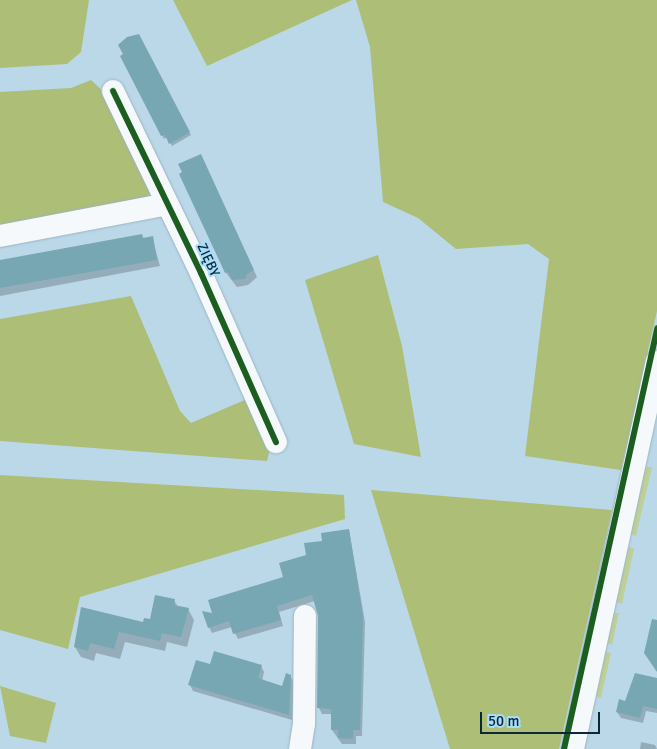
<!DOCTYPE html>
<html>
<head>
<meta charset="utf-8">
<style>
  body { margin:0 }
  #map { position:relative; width:657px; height:749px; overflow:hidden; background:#bbd8e9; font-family:Signika,sans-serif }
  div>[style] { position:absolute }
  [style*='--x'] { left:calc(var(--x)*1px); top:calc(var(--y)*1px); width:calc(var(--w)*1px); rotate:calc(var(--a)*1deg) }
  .green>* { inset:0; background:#bed096 }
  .forest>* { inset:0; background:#adbe76 }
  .shadow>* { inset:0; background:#0003 }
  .building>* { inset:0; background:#78a7b4 }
  .roads { filter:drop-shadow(0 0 1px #9ab4c3) drop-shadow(0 0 1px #9ab4c3) }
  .minor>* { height:22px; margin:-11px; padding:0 11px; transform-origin:11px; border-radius:11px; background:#f5f9fc }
  .cycleway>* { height:6px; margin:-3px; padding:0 3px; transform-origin:3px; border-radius:3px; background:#1b5e20 }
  span { translate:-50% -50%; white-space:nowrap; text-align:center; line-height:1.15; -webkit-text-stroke:4px #a8ddfc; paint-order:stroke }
  .street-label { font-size:14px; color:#0c2837 }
  .scale { position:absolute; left:480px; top:712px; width:120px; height:22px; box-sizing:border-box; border:2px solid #0c2837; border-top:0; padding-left:6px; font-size:15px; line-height:18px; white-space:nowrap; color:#0c2837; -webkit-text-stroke:4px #a8ddfc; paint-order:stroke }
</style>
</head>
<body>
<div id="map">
  <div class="green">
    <div style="clip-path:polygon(644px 467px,652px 467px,636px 536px,630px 533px)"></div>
    <div style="clip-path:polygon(629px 547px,634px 549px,622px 604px,615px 601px)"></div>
    <div style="clip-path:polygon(612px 613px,619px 613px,612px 645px,605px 642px)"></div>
    <div style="clip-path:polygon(605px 652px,611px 653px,601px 698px,596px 696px)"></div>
  </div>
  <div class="forest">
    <div style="clip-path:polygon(0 0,89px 0,81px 52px,67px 64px,0 68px)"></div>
    <div style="clip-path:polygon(173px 0,352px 0,207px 66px)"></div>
    <div style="clip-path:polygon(356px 0,657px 0,657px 311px,621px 470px,525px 456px,549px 259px,528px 244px,456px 249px,418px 218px,383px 202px,370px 47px)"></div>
    <div style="clip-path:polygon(91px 80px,106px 94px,154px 188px,145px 202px,0 229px,0 92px,71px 88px)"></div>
    <div style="clip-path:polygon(378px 255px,402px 346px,421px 457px,354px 444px,305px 280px)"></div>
    <div style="clip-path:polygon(131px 296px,180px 411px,191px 423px,247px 399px,270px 449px,267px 461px,0 441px,0 319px)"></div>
    <div style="clip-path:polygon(0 475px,344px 495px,345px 519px,80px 597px,68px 649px,0 630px)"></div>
    <div style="clip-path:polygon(371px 490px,612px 510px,559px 749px,450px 749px)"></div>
    <div style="clip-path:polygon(0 686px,56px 703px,46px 743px,10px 736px)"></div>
  </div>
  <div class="shadow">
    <div style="clip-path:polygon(139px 36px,191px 135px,172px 146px,167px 137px,164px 139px,121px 57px)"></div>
    <div style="clip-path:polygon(204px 162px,257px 277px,248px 285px,237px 287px,226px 273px,180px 164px)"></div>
    <div style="clip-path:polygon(142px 235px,144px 239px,152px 237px,160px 266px,0 296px,0 261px)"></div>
    <div style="clip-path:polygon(349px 530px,365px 622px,362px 736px,356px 736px,356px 744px,342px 744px,332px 730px,333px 714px,322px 714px,319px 708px,319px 616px,315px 601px,279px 612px,283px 626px,238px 639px,232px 627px,212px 633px,209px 627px,213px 615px,285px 578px,324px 542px)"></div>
    <div style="clip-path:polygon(174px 600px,178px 607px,188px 609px,194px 620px,187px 647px,167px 642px,165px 651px,125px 642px,120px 659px,96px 653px,94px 661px,81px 657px,75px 647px,151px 621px)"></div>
    <div style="clip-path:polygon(211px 666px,261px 666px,264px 672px,262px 681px,283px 687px,290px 676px,294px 682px,292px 720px,193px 691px,190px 685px)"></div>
    <div style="clip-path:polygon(657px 679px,657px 713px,646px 711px,643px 723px,621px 718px,617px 712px)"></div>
    <div style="clip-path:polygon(641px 742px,655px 745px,657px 749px,640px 749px)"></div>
  </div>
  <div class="building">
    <div style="clip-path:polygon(139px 34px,190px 132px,169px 144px,165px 135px,161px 136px,120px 56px,123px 54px,118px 45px,127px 37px)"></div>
    <div style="clip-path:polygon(201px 154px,254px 270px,247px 274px,245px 279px,232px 280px,228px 272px,225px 273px,179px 174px,182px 172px,178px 164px)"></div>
    <div style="clip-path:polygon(142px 234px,143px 238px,153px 236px,157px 260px,0 288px,0 260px)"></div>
    <div style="clip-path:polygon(349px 529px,363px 616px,360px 730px,353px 730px,353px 739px,338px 738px,338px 730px,331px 730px,331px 709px,317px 708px,318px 616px,312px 595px,277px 606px,281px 620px,233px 634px,229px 621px,208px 628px,202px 611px,212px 613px,208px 600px,283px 577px,279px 563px,306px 555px,304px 543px,322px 541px,321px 533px)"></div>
    <div style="clip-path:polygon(155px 595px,175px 599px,174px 605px,189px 608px,181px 637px,162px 633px,160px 641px,119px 632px,114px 649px,90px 643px,88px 651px,74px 647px,81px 607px,143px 622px,144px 618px,150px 619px)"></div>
    <div style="clip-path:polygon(652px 619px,657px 620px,657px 672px,644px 653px)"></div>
    <div style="clip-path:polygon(214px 651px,262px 665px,258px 678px,282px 686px,286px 673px,291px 675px,289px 715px,188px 685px,196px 660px,210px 664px)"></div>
    <div style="clip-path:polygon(635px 673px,657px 678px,657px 709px,643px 706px,640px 718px,616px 712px,619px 699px,625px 701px)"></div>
  </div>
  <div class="roads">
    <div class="minor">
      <div style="--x:113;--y:91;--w:202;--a:64.2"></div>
      <div style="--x:201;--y:273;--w:185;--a:66.1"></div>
      <div style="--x:0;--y:236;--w:170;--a:-10.8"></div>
      <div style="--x:300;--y:749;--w:25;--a:-81"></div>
      <div style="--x:304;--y:724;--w:108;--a:-89.5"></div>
      <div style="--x:573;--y:749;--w:396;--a:-77.8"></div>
    </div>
  </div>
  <div class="cycleway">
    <div style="--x:113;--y:91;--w:202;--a:64.2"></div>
    <div style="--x:201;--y:273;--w:185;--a:66.1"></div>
    <div style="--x:564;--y:749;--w:431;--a:-77.5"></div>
  </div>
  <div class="street-label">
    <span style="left:208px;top:260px;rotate:65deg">ZIĘBY</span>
  </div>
  <div class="scale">50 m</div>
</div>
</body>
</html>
